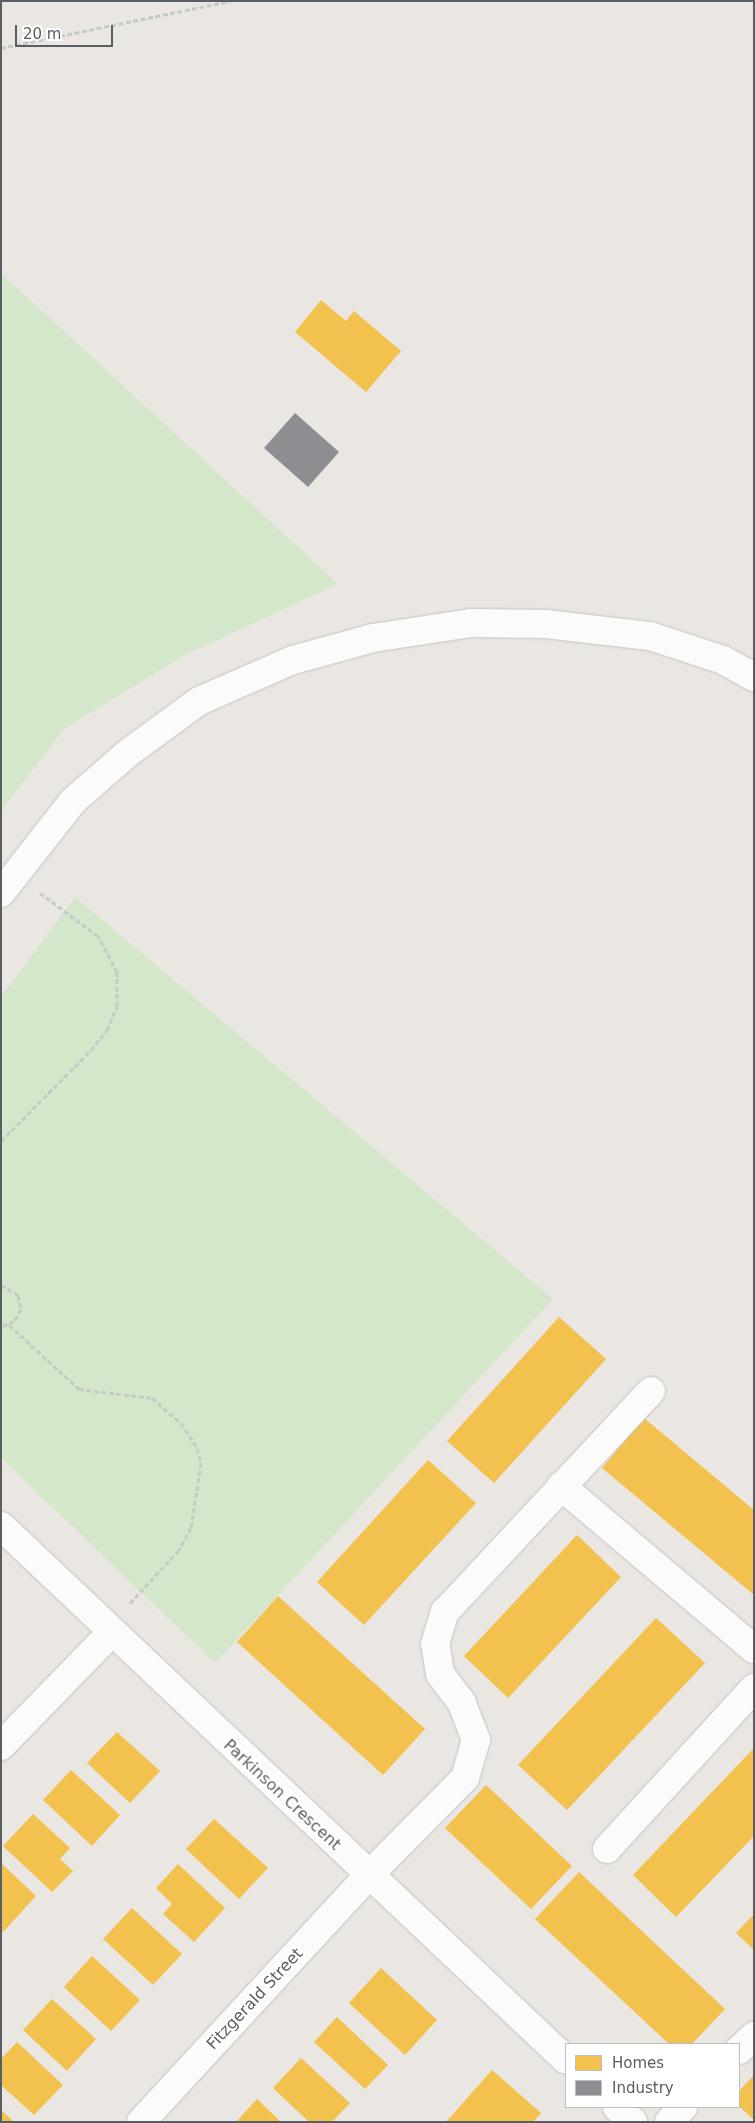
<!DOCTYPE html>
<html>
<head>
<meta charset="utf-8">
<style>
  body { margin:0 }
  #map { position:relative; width:755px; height:2123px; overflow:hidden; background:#eae6e2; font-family:"DejaVu Sans",sans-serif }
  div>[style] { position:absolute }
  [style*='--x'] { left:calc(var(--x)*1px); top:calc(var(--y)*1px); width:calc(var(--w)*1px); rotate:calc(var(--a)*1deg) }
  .green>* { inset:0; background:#d4e7ca }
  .homes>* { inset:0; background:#f2c14e }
  .industry>* { inset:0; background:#8d8d92 }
  .path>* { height:3px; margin-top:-1.5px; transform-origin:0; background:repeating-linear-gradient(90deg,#c5cbc5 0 5px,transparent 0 7.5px) }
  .roads { filter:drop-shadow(0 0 1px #c5c4c3) drop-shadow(0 0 1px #c5c4c3) }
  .minor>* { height:28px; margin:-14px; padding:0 14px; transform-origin:14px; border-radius:14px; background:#fcfbfb }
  span { translate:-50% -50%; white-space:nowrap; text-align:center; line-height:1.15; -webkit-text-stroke:5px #fff; paint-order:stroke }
  .street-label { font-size:16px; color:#585e61 }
  .frame { position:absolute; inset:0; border:2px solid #585e61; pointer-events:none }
  .legend { position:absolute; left:565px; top:2043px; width:175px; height:65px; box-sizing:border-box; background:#fff; border:1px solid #bcbfc0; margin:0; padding:6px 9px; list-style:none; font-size:15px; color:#585e61 }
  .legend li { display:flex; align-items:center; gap:10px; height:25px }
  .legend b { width:25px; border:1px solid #bcbfc0 }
  .scale { position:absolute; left:15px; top:25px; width:98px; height:22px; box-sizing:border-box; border:2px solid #585e61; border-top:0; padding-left:6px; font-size:15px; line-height:18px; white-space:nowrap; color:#585e61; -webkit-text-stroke:4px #fff; paint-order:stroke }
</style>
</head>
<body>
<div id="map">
  <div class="green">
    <div style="clip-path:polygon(1px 273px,338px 584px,183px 656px,64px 729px,1px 811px)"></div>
    <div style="clip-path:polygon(75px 897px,553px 1299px,215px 1663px,1px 1458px,1px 997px)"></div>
  </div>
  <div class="homes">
    <div style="clip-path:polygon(321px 300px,346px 321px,354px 311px,401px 351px,366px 392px,295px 332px)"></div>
    <div style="clip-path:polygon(559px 1317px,606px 1359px,494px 1483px,447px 1441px)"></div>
    <div style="clip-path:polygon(644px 1418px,754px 1510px,754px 1595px,602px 1468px)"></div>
    <div style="clip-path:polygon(428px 1460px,476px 1503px,364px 1625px,317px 1582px)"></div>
    <div style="clip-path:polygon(577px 1535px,621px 1577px,508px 1698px,464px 1656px)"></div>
    <div style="clip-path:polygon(278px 1596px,425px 1729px,383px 1775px,237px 1642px)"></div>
    <div style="clip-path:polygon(656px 1618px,705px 1663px,567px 1810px,518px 1765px)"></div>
    <div style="clip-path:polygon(117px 1732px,160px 1771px,130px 1803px,87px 1763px)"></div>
    <div style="clip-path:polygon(754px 1748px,754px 1836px,676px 1917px,633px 1875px)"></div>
    <div style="clip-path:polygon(71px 1770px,120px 1815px,92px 1846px,43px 1800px)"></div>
    <div style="clip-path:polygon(486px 1785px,572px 1866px,531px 1909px,445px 1828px)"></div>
    <div style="clip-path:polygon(33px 1814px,70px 1848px,60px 1859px,73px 1871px,52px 1892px,3px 1846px)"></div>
    <div style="clip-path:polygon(214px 1819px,268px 1868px,239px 1899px,186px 1849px)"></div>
    <div style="clip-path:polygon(1px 1863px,36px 1896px,2px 1933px,1px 1932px)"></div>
    <div style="clip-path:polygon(178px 1864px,225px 1908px,194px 1942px,163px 1914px,172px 1904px,156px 1888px)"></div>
    <div style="clip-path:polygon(579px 1872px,725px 2009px,692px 2044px,669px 2044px,535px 1919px)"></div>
    <div style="clip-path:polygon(132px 1908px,182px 1954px,153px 1985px,103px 1939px)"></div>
    <div style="clip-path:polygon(754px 1914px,754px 1950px,736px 1933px)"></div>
    <div style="clip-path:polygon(92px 1956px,140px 2000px,111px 2031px,64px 1987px)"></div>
    <div style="clip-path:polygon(381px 1968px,437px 2020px,405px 2055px,349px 2003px)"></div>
    <div style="clip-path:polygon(52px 1999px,96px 2039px,67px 2071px,23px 2030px)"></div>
    <div style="clip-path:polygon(337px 2017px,388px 2065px,365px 2089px,314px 2042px)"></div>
    <div style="clip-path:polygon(17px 2042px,63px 2085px,34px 2115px,1px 2085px,1px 2059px)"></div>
    <div style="clip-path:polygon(301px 2058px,350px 2103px,332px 2122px,309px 2122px,273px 2088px)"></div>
    <div style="clip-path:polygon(492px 2070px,541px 2113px,533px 2122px,446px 2122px)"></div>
    <div style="clip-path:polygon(754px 2075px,754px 2120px,739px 2106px,739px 2091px)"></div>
    <div style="clip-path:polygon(257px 2099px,281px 2122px,236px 2122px)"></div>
    <div style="clip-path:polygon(1px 2110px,14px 2122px,1px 2122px)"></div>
  </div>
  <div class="industry">
    <div style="clip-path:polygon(295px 413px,339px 452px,308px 487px,264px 448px)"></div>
  </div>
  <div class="path">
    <div style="--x:1;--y:48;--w:234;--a:-11.6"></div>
    <div style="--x:1;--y:1141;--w:128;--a:-45.3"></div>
    <div style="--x:91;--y:1050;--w:26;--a:-51"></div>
    <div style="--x:107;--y:1030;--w:26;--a:-67"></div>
    <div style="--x:117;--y:1006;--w:34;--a:-90"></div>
    <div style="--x:117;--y:972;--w:41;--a:-117.8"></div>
    <div style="--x:98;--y:936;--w:72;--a:-143.4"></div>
    <div style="--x:1;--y:1285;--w:20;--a:30"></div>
    <div style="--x:18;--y:1295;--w:14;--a:78"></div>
    <div style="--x:21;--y:1309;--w:14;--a:120"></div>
    <div style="--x:14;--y:1321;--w:14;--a:155"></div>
    <div style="--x:9;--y:1325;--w:95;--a:42.4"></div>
    <div style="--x:79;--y:1389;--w:74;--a:7"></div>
    <div style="--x:152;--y:1398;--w:38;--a:41"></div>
    <div style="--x:181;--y:1423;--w:30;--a:57"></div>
    <div style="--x:197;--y:1448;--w:16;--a:75"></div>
    <div style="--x:201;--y:1463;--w:66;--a:98.7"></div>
    <div style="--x:191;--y:1528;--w:25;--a:119"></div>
    <div style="--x:179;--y:1550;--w:75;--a:132.8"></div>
  </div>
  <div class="roads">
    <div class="minor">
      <div style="--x:1;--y:893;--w:117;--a:-52"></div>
      <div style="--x:73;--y:801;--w:73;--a:-41.1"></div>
      <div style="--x:128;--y:753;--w:88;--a:-36.2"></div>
      <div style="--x:199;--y:701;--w:103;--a:-23.6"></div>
      <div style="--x:293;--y:660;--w:83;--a:-15.4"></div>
      <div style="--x:373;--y:638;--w:99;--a:-8.7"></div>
      <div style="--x:471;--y:623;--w:75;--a:0.8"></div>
      <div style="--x:546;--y:624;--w:105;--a:6.6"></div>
      <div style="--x:650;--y:636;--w:77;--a:18.2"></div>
      <div style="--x:723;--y:660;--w:35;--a:29"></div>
      <div style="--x:561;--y:1486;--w:253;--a:40.2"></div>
      <div style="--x:1;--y:1526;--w:777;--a:43.38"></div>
      <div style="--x:1;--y:1746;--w:158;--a:-45.8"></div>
      <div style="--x:607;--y:1849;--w:218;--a:-47.6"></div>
      <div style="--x:739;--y:2050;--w:21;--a:-43"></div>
      <div style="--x:617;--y:2107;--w:22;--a:43"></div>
      <div style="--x:141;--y:2122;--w:335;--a:-47.3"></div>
      <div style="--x:368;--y:1876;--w:138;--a:-45.3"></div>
      <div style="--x:465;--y:1778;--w:40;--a:-74"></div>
      <div style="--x:476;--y:1740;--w:40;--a:-111"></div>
      <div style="--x:462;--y:1703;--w:36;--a:-127"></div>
      <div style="--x:440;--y:1674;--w:30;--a:-99"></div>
      <div style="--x:435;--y:1644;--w:34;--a:-73"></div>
      <div style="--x:445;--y:1612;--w:302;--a:-47"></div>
      <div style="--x:669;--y:2122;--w:21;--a:-47"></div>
    </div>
  </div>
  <div class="street-label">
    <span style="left:282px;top:1795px;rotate:43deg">Parkinson Crescent</span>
    <span style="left:255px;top:1999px;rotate:-47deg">Fitzgerald Street</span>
  </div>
  <div class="frame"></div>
  <ul class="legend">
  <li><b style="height:14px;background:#f2c14e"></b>Homes</li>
  <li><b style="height:14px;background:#8d8d92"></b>Industry</li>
  </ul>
  <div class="scale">20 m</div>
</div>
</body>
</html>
